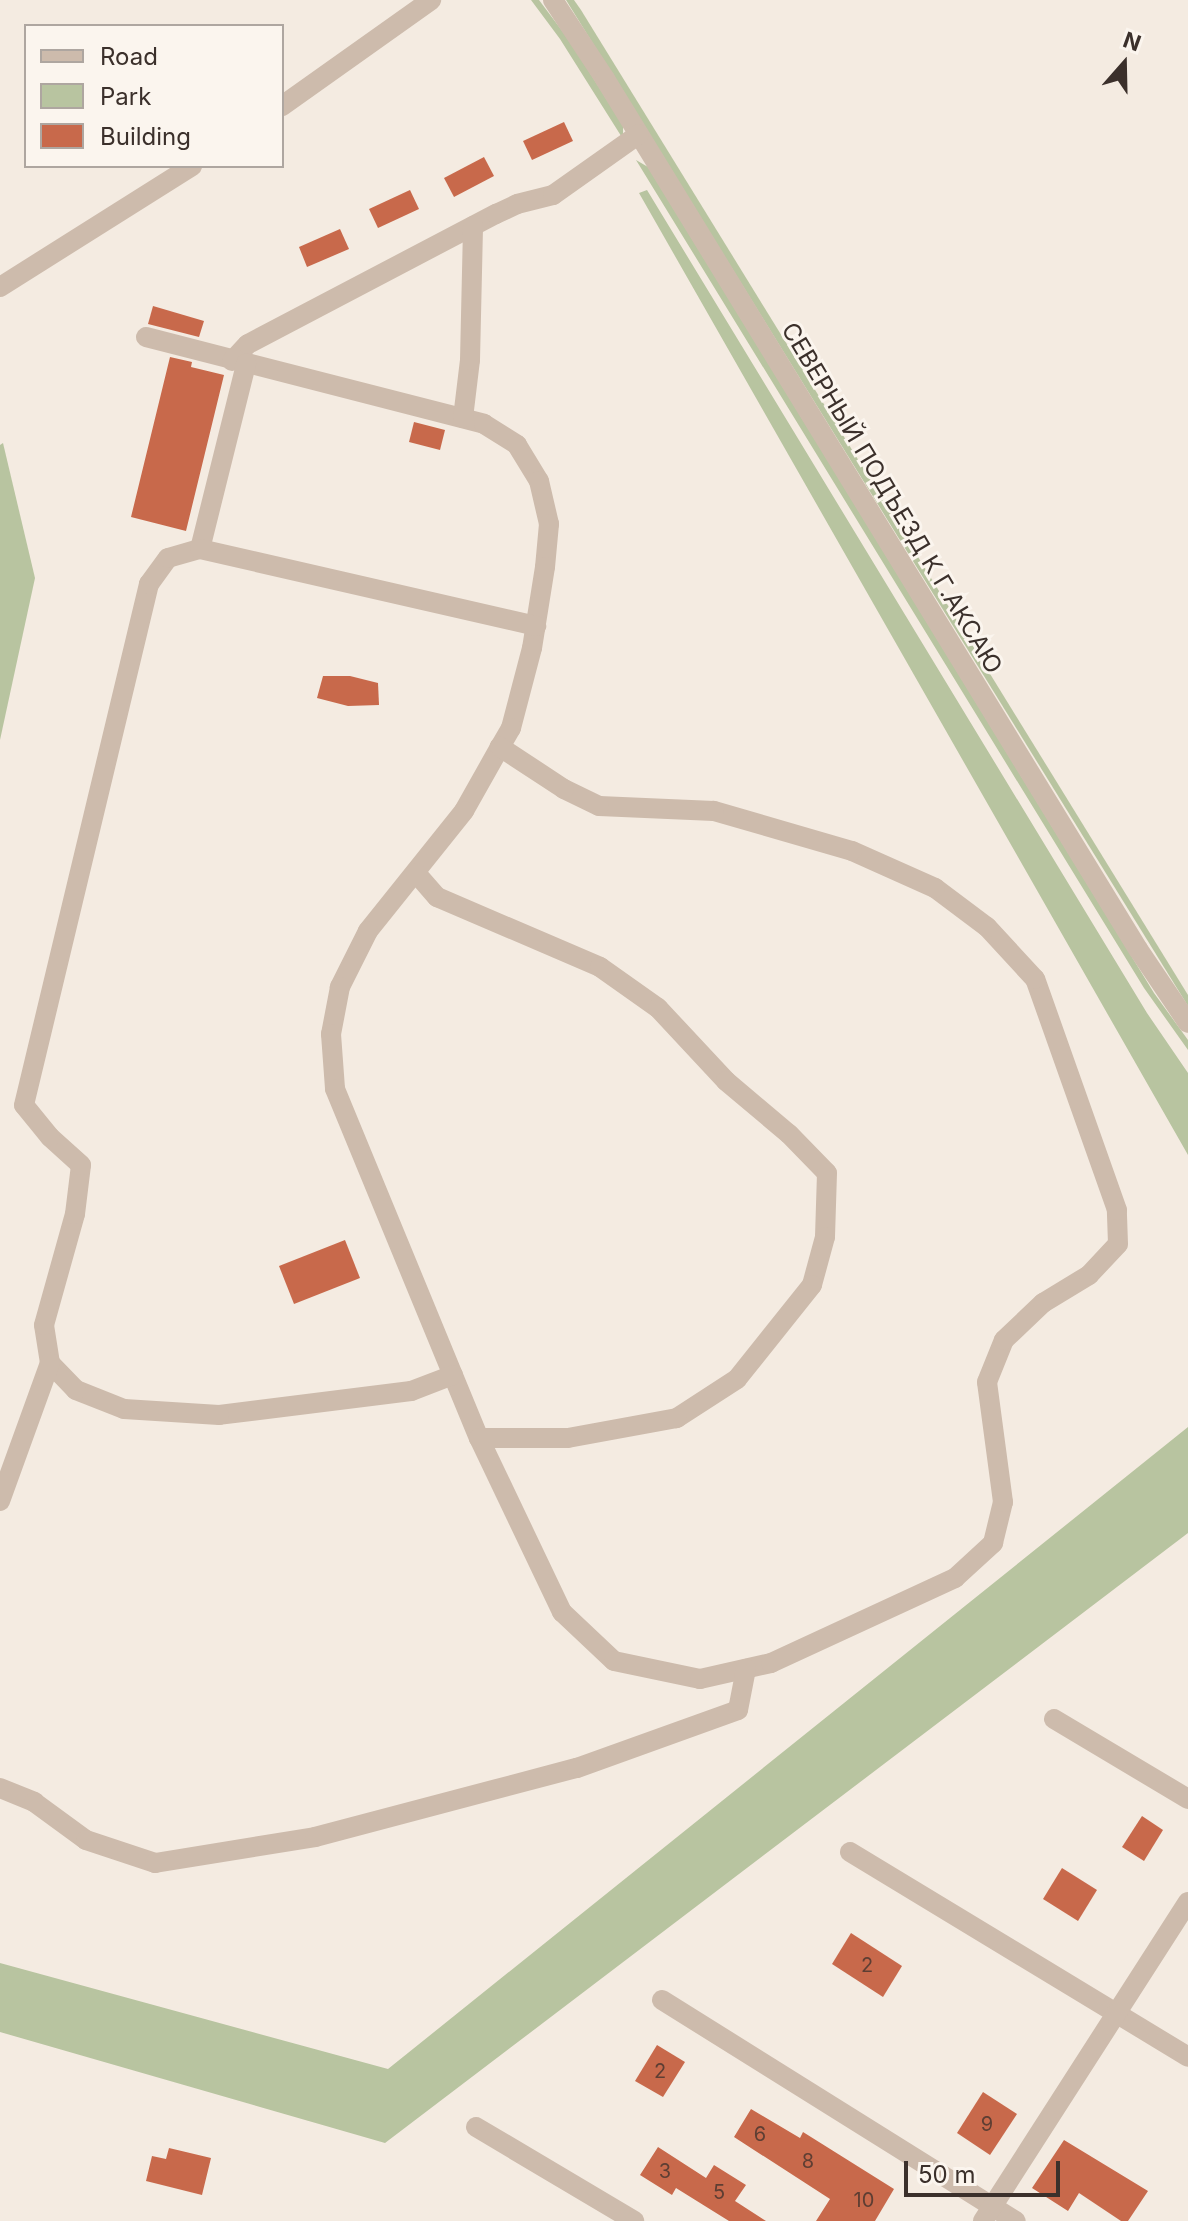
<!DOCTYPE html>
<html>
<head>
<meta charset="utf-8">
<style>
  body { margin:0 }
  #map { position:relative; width:1188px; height:2221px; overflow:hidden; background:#f4ebe1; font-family:Inter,sans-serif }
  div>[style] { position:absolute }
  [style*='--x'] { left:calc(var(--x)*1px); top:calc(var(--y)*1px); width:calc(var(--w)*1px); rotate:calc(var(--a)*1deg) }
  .green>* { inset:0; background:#b8c4a0 }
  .building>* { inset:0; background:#c8694b }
  .minor>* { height:20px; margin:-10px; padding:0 10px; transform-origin:10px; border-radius:10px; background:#cdbbac }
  span { translate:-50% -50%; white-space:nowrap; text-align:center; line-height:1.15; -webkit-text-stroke:6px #fbf5ee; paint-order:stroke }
  .number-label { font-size:20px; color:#5e3e33 }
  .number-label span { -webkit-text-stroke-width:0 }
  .street-label { font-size:24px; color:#3b302b }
  .legend { position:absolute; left:24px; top:24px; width:260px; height:144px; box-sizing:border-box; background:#fbf5ee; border:2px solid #aea6a0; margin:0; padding:10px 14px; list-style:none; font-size:24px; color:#3b302b }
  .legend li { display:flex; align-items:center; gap:16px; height:40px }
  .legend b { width:40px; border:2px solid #aea6a0 }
  .north { position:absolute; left:1084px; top:24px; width:80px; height:80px; -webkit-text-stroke:6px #fbf5ee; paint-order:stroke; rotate:20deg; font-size:22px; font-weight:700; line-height:32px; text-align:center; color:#3b302b }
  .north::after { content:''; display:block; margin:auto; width:28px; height:36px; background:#3b302b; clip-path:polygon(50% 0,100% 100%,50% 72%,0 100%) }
  .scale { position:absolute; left:904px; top:2161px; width:156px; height:36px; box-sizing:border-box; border:4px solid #3b302b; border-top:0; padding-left:10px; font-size:24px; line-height:28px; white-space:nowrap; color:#3b302b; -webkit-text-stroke:6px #fbf5ee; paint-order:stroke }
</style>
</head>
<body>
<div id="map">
  <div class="green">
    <div style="clip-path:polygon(531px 0,539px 0,569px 40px,623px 125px,623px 139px,560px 39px)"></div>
    <div style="clip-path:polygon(566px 0,574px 0,581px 10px,1188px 995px,1188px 1006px)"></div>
    <div style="clip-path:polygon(636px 160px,648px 167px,1154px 993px,1188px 1040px,1188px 1050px,1144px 988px)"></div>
    <div style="clip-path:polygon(647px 190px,1147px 1013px,1188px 1073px,1188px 1155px,639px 193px)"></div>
    <div style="clip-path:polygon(3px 443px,35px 578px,0 740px,0 445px)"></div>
    <div style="clip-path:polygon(1188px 1427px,1188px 1533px,385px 2143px,0 2032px,0 1963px,388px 2069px)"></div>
  </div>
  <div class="building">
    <div style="clip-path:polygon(564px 122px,573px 141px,532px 160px,523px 141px)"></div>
    <div style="clip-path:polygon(484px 157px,494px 176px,454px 197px,444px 178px)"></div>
    <div style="clip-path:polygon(410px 190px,419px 209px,378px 228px,369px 209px)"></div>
    <div style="clip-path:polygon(340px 229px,349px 249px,307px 267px,299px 247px)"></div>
    <div style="clip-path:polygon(153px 306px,204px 321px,199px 337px,148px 324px)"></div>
    <div style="clip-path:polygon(170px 357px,192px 362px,191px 367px,224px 375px,186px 531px,131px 517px)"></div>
    <div style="clip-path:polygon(414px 422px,445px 430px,440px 450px,409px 442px)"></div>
    <div style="clip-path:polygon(323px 676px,350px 676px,378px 683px,379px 705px,348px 706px,317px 698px)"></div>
    <div style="clip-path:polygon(345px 1240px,360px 1278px,294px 1304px,279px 1266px)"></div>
    <div style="clip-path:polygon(1142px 1816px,1163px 1830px,1144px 1861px,1122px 1847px)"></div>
    <div style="clip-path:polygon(1062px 1868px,1097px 1890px,1078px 1921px,1043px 1899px)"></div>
    <div style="clip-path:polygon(851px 1933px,902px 1966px,883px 1997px,832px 1964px)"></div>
    <div style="clip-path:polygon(657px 2045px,685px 2062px,663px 2097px,635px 2081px)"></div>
    <div style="clip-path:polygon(983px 2092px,1017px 2114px,990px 2155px,957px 2133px)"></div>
    <div style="clip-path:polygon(751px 2109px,800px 2138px,803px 2132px,894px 2189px,875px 2221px,816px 2221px,830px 2199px,734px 2137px)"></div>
    <div style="clip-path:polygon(1064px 2140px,1148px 2191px,1128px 2221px,1121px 2221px,1079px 2193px,1068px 2211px,1032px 2188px)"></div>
    <div style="clip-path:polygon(658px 2147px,706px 2178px,714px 2165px,746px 2185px,735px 2201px,766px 2221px,729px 2221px,676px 2188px,672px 2195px,640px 2175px)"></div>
    <div style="clip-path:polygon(169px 2148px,211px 2158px,202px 2195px,146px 2181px,152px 2156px,166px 2159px)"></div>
  </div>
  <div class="minor">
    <div style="--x:553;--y:0;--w:95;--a:56.6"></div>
    <div style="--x:605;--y:79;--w:1020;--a:58.51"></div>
    <div style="--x:1138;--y:949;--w:89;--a:56"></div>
    <div style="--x:282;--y:106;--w:183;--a:-35.4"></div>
    <div style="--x:0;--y:287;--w:227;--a:-32.2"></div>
    <div style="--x:146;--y:337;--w:349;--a:14.4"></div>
    <div style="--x:484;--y:424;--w:39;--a:32"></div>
    <div style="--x:517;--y:445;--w:42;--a:58.6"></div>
    <div style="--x:539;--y:481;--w:44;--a:76.9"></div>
    <div style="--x:549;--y:524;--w:43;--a:95.3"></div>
    <div style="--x:545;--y:567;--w:82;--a:99.1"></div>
    <div style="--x:532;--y:648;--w:83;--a:104.7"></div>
    <div style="--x:511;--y:728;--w:22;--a:120"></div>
    <div style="--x:500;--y:747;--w:73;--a:119.4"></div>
    <div style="--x:464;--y:811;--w:154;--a:128.7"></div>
    <div style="--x:368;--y:931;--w:63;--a:116.6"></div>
    <div style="--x:340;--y:987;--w:48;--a:100.8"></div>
    <div style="--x:331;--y:1034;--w:55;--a:85.8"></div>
    <div style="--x:335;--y:1089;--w:378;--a:67.6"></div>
    <div style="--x:479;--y:1438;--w:193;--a:64.5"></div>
    <div style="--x:562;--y:1612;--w:71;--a:43.3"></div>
    <div style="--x:614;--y:1661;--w:88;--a:11.8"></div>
    <div style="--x:700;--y:1679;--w:73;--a:-12.7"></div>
    <div style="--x:771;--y:1663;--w:203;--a:-24.8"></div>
    <div style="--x:955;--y:1578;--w:52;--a:-42.6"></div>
    <div style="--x:993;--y:1543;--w:42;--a:-76.3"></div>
    <div style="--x:1003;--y:1502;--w:121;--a:-97.6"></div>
    <div style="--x:987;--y:1382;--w:45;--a:-68"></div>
    <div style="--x:1004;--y:1340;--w:54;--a:-43.5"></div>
    <div style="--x:1043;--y:1303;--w:54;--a:-31.3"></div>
    <div style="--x:1089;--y:1275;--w:42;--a:-46.9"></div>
    <div style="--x:1118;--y:1244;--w:34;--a:-92"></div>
    <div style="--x:1117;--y:1210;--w:245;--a:-109.5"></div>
    <div style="--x:1035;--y:979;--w:71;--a:-132.7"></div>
    <div style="--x:987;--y:927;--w:65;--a:-143.1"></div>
    <div style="--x:935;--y:888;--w:91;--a:-156"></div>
    <div style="--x:852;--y:851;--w:144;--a:-163.8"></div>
    <div style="--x:714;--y:811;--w:115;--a:-177.5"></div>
    <div style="--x:599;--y:806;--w:39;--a:-154"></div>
    <div style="--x:564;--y:789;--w:77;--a:-146.7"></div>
    <div style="--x:232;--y:361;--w:23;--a:-47"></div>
    <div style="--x:248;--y:344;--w:280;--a:-27.7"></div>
    <div style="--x:496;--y:214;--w:23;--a:-25"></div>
    <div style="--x:517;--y:204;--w:37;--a:-14"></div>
    <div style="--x:553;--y:195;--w:105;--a:-35.3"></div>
    <div style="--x:463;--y:418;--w:58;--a:-83.1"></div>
    <div style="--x:470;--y:360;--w:134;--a:-88.7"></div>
    <div style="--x:200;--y:549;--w:191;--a:-76"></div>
    <div style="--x:416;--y:873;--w:32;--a:49"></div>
    <div style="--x:437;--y:897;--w:177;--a:23.2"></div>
    <div style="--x:600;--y:967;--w:71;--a:35.3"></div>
    <div style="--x:658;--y:1008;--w:100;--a:47"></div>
    <div style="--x:726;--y:1081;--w:82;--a:40.1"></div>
    <div style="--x:789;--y:1134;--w:54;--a:45.7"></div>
    <div style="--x:827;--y:1173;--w:64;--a:91.8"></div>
    <div style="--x:825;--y:1237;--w:50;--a:105.2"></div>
    <div style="--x:812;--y:1285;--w:120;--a:128.6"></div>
    <div style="--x:737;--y:1379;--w:72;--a:147"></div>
    <div style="--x:677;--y:1418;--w:111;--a:169.6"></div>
    <div style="--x:568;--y:1438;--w:89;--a:180"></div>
    <div style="--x:453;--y:1375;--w:45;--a:159.1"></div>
    <div style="--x:411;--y:1391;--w:193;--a:172.9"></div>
    <div style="--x:219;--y:1415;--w:95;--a:-176.4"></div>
    <div style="--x:124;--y:1409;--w:52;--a:-158.4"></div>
    <div style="--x:76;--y:1390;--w:37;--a:-134"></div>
    <div style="--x:50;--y:1363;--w:38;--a:-99"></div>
    <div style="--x:44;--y:1325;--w:115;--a:-74.4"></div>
    <div style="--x:75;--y:1214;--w:49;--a:-83"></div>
    <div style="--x:81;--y:1165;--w:42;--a:-137.9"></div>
    <div style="--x:50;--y:1137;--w:41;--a:-129.1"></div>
    <div style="--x:24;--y:1105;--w:536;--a:-76.51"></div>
    <div style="--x:149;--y:584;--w:32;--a:-54"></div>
    <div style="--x:168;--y:558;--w:33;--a:-16"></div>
    <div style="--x:200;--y:549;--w:345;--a:12.9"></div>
    <div style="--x:0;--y:1501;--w:147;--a:-70.1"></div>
    <div style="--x:1054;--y:1719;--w:156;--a:30.8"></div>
    <div style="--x:0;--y:1788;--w:37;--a:22"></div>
    <div style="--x:34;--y:1802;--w:64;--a:36.2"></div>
    <div style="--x:86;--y:1840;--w:73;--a:18.4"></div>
    <div style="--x:155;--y:1863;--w:162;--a:-9.2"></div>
    <div style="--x:315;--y:1837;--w:271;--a:-14.8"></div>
    <div style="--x:577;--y:1768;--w:171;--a:-19.8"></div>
    <div style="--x:738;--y:1710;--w:42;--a:-79"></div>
    <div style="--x:850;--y:1852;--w:395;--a:31.2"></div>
    <div style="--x:662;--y:2000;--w:417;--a:32"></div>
    <div style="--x:476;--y:2127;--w:184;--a:30.7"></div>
    <div style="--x:983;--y:2221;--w:379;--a:-57.3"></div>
  </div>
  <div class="number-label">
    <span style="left:867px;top:1965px">2</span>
    <span style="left:660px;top:2071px">2</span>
    <span style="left:987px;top:2124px">9</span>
    <span style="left:760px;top:2134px">6</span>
    <span style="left:808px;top:2161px">8</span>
    <span style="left:665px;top:2171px">3</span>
    <span style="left:719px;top:2192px">5</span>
    <span style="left:864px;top:2200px">10</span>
  </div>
  <div class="street-label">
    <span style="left:892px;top:498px;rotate:59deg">СЕВЕРНЫЙ ПОДЪЕЗД К Г.АКСАЮ</span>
  </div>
  <ul class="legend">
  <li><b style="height:10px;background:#cdbbac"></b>Road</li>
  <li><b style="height:22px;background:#b8c4a0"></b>Park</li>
  <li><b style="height:22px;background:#c8694b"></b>Building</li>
  </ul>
  <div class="north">N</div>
  <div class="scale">50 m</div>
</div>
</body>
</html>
